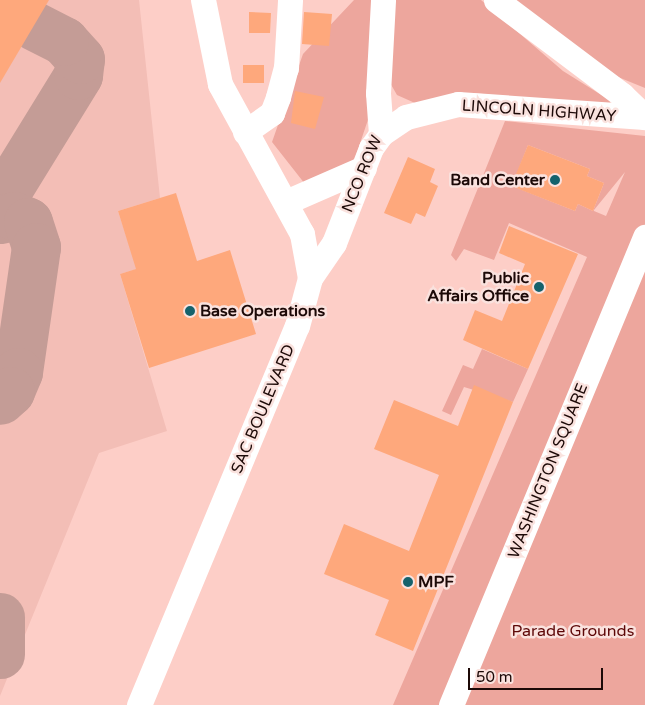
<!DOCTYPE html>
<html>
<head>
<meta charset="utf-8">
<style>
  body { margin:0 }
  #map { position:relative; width:645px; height:705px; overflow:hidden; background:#fdcec7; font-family:"Varela Round",sans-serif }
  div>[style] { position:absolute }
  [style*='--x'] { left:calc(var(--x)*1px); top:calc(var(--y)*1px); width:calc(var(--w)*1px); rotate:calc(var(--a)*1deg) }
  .built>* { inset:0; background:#f3beb6 }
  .green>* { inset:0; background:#eda69d }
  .taxiway>* { height:49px; margin:-24.5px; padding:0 24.5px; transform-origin:24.5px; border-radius:24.5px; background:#c49c96 }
  .building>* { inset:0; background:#fea87c }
  .minor>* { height:25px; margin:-12.5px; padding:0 12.5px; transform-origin:12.5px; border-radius:12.5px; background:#fff }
  .dots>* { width:14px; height:14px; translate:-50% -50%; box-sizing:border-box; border:2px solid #fae2de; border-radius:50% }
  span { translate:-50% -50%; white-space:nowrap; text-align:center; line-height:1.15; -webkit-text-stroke:5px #fae2de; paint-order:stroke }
  .street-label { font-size:16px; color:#1c0907 }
  .poi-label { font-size:16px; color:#1c0907; font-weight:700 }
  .right { translate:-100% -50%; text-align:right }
  .left { translate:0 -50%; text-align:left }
  .park-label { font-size:16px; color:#5d0707 }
  .scale { position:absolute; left:468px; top:668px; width:135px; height:22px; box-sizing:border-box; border:2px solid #1c0907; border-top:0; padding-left:6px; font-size:15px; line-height:18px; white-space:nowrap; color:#1c0907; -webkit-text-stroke:4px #fae2de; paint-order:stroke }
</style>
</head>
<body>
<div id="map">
  <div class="built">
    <div style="clip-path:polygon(0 0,139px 0,160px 198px,118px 211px,137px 269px,120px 274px,167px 431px,99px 453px,0 696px)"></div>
  </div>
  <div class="green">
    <div style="clip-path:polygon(354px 0,481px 0,563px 71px,611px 101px,608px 108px,474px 93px,415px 103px,397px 95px,389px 81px,374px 102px,352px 167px,305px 184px,272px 142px,303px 54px)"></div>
    <div style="clip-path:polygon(513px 0,645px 0,645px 88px,618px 77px)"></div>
    <div style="clip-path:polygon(evenodd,505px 121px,645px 136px,645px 705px,393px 705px,587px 257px,509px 223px,494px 260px,464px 249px,456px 261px,451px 255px,505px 121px,528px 145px,590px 169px,587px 176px,604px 183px,593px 211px,578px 204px,575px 211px,512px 186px,528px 145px,505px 121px,625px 172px,606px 216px,594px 211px,594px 210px,625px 172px)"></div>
    <div style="clip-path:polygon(482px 349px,528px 369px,513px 402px,464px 387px,451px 415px,442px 411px,463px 365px,473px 369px)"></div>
  </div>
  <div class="taxiway">
    <div style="--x:0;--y:202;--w:149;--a:-58.4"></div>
    <div style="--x:78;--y:75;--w:16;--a:-83"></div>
    <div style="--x:80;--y:59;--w:24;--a:-132"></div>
    <div style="--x:64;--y:41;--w:34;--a:-153"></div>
    <div style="--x:0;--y:219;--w:14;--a:-12"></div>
    <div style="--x:14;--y:216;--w:15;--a:23"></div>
    <div style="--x:28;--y:222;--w:26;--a:72"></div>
    <div style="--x:36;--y:247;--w:126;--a:98.2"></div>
    <div style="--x:18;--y:372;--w:21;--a:113"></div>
    <div style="--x:10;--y:391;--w:13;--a:138"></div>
    <div style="--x:0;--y:617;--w:37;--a:90"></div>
  </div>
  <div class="building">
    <div style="clip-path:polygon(0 0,49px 0,0 83px)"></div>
    <div style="clip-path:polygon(249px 12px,271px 13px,270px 33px,249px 33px)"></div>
    <div style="clip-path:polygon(304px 12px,332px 14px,329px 46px,302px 44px)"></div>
    <div style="clip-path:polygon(243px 65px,264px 65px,264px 83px,243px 83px)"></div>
    <div style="clip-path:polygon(295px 91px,324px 97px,315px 129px,291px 123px)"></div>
    <div style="clip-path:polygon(528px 145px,590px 169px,587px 176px,604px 183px,593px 211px,578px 204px,575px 211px,511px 186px)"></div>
    <div style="clip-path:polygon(408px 157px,435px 169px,430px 182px,438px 186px,425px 217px,416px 213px,411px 224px,384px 213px)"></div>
    <div style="clip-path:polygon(176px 193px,197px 261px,230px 250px,256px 334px,149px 368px,120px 274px,136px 269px,118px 211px)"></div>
    <div style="clip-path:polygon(509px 226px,578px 254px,528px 369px,463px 340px,475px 310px,502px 321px,525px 264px,499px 253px)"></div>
    <div style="clip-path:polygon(474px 385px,513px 402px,413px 651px,375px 635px,389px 600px,324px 574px,344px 524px,409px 551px,439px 475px,374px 449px,394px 400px,458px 426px)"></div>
  </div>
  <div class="minor">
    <div style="--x:496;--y:0;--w:158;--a:37"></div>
    <div style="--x:622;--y:95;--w:32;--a:44"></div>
    <div style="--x:245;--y:132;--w:33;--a:-35"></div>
    <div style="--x:272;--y:113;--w:17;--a:-69"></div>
    <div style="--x:278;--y:97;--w:30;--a:-75"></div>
    <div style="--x:286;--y:68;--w:68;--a:-86.6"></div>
    <div style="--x:381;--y:134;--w:41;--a:-94.2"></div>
    <div style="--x:378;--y:93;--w:93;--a:-86.9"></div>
    <div style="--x:286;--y:202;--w:85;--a:-23.6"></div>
    <div style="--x:310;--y:278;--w:42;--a:-55.6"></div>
    <div style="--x:334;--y:243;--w:102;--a:-68.7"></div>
    <div style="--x:371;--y:148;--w:17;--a:-54"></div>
    <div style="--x:381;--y:134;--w:30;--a:-34"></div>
    <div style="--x:406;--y:117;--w:54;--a:-14"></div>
    <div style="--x:458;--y:104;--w:187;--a:4"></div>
    <div style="--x:139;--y:705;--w:411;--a:-67.4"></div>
    <div style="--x:297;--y:326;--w:50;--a:-74.8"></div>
    <div style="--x:310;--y:278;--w:45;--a:-100.3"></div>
    <div style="--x:302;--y:234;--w:171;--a:-118.7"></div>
    <div style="--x:220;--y:84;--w:86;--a:-101.4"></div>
    <div style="--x:451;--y:705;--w:507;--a:-67.48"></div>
  </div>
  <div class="dots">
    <div style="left:555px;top:180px;background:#15626c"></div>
    <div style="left:539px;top:287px;background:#15626c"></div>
    <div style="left:190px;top:311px;background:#15626c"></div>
    <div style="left:408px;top:582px;background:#15626c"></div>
  </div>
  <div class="street-label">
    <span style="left:539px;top:111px;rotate:4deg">LINCOLN HIGHWAY</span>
    <span style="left:362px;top:174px;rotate:-68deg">NCO ROW</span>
    <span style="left:263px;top:409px;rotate:-67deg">SAC BOULEVARD</span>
    <span style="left:548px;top:471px;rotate:-68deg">WASHINGTON SQUARE</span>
  </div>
  <div class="poi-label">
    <span class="right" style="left:545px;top:180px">Band Center</span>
    <span class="right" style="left:529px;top:287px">Public<br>Affairs Office</span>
    <span class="left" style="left:200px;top:311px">Base Operations</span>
    <span class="left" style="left:418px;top:582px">MPF</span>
  </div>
  <div class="park-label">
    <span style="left:573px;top:631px">Parade Grounds</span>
  </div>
  <div class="scale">50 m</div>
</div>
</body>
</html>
